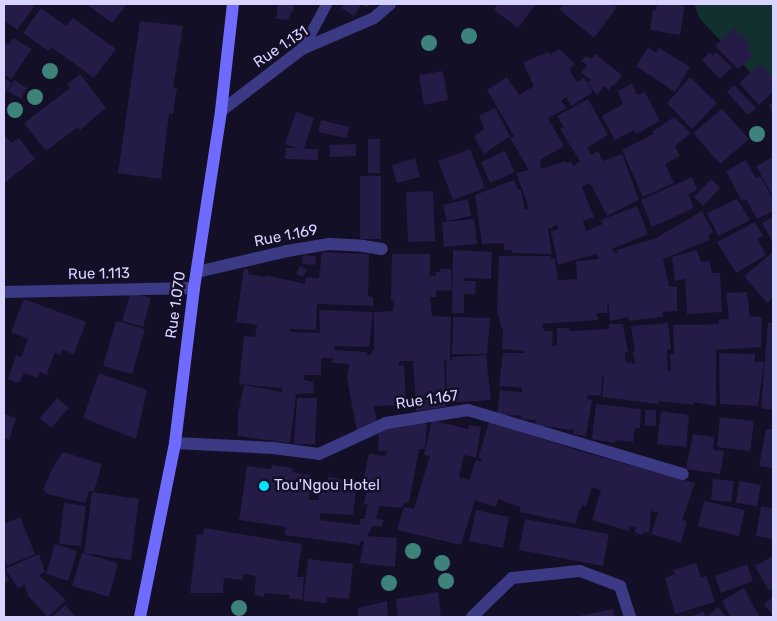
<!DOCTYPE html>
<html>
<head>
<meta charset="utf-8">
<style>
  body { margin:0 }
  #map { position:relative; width:777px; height:621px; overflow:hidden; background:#130f26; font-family:Rubik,sans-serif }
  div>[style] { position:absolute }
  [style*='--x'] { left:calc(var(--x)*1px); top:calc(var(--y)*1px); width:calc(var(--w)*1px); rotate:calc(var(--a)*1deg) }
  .green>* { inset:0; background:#12302f }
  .building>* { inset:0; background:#241b47 }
  .service>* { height:11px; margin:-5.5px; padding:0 5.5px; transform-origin:5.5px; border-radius:5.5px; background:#3d3a85 }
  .minor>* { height:12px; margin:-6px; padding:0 6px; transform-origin:6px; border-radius:6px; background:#3d3a85 }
  .secondary>* { height:12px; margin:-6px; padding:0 6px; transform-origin:6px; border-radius:6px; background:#6f6bff }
  .trees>* { width:16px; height:16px; margin:-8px; border-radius:50%; background:#3d827b }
  .dots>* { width:14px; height:14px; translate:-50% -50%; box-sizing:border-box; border:2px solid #130f26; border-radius:50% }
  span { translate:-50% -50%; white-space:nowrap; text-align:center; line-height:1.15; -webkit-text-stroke:5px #130f26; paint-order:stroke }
  .street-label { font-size:15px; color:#d9d4ff }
  .poi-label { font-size:15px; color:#d9d4ff }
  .left { translate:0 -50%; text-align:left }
  .frame { position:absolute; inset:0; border:5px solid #d9d4ff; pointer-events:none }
</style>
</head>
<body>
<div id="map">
  <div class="green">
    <div style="clip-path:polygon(694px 4px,773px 4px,773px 84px,768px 86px,751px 73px,700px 19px)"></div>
  </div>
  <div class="building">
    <div style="clip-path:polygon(4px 4px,36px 4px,17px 30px,4px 20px)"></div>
    <div style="clip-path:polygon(86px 4px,127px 4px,112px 23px)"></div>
    <div style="clip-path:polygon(278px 4px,294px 4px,293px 12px,291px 12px,288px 20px,276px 19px)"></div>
    <div style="clip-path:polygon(344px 4px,370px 4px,367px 8px,361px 4px,354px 16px,341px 8px)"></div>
    <div style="clip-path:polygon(498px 4px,536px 4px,518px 28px,494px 10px)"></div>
    <div style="clip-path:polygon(563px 4px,612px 4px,617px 7px,594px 38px,559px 9px)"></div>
    <div style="clip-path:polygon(657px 4px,685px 4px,680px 35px,650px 30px,653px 10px,656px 10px)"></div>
    <div style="clip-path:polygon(41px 8px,66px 26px,73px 18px,116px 49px,94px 78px,51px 47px,48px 51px,23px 33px)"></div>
    <div style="clip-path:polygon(140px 21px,183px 26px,173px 88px,177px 88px,173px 114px,169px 113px,161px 179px,118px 173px)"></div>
    <div style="clip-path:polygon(735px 28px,751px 46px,748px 49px,753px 57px,738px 69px,715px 46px)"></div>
    <div style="clip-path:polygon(13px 38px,32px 49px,11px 79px,4px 74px,4px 42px,8px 45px)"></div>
    <div style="clip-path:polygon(648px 47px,656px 53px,659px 48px,690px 67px,675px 92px,636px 66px)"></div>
    <div style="clip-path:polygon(559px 49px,575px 64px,569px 70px,577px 82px,584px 78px,593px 92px,571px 106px,566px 97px,561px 101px,567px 108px,548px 118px,564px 146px,540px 160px,541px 169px,565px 161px,566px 163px,571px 162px,573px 166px,580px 161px,560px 129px,564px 127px,557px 116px,588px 99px,608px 135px,587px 148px,591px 155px,598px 151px,603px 161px,622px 154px,639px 200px,607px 216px,590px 183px,582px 187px,594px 217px,583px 221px,586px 231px,603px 224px,601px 220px,637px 206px,648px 234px,612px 249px,614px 253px,618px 252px,617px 250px,656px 238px,702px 211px,713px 232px,708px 235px,710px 240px,663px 259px,669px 286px,677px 287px,677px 311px,663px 312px,663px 317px,629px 321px,628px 317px,610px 321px,608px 300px,607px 313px,597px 313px,598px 320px,542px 324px,544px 331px,553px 331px,552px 346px,557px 345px,557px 328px,569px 328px,569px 331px,609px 329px,609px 324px,623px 324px,628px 352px,625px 352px,626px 362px,636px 364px,632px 353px,635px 352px,631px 326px,668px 323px,671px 349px,667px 350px,668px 371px,671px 371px,670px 354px,674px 354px,673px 325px,719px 324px,718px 320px,729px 319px,726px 293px,747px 292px,750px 317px,759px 316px,762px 320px,761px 347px,716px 350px,716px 406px,694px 402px,694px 405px,659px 401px,658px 404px,602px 397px,604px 377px,602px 377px,601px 396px,588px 395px,587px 399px,592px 400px,586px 436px,573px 434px,574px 430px,535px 425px,536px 420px,521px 419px,521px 416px,497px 414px,500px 390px,522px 392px,522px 388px,499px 386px,503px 353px,525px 353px,525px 351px,502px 349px,503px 328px,501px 327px,497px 311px,499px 256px,551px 256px,550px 259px,555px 259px,558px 280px,577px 279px,576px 261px,599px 259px,596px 254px,558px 265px,551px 231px,559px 229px,557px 225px,548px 229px,552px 254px,512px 253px,512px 250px,504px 250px,504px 243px,482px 244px,475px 195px,514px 180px,518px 190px,521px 190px,525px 210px,529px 208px,516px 173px,529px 170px,510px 138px,514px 136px,487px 90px,507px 77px,519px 95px,534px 86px,523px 62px,549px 52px,550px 55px)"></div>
    <div style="clip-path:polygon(710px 52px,713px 56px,716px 52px,732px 67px,720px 79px,702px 60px)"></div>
    <div style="clip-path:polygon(595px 54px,622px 75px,614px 86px,612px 85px,609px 90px,604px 86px,597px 95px,588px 83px,591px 80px,581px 73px,587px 65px,581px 61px,586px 56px,591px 59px)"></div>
    <div style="clip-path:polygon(760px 64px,773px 78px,773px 92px,759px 105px,739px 83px)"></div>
    <div style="clip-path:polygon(443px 71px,448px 100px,424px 105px,419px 75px)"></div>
    <div style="clip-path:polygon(80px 74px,106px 108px,80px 130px,78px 127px,46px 151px,24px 123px,70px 88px,67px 84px)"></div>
    <div style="clip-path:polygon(690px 77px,717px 103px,692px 129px,667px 103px)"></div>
    <div style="clip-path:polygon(4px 78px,12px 83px,4px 95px)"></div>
    <div style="clip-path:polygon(14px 80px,27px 88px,21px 99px,8px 91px)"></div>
    <div style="clip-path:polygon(632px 84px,637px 95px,645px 92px,660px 121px,636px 134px,634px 130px,615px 140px,602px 116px,623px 104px,618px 91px)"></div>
    <div style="clip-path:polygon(734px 85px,756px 108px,748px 115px,727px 92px)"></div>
    <div style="clip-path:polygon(773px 103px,773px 116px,769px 105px)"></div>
    <div style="clip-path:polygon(495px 108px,510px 136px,484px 154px,474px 136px,484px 129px,479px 116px)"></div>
    <div style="clip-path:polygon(722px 109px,749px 139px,720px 164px,693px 133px)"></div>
    <div style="clip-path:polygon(296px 112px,314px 118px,304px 149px,318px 149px,318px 160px,285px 159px,286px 148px,297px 148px,285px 144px)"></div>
    <div style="clip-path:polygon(674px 117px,691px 133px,675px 146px,680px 156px,665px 164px,674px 183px,643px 197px,622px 150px,654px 134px,652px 132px)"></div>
    <div style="clip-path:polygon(321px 120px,349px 127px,347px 138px,318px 132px)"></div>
    <div style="clip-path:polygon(6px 136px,11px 143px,19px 138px,35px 159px,4px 183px,4px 138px)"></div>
    <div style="clip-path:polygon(368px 139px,380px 139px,380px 173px,368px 173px)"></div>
    <div style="clip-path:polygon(356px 144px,356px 156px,330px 157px,330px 145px)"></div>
    <div style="clip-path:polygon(470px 149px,485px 188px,453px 200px,438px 161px)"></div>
    <div style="clip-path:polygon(505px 151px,515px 172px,490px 183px,481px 162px)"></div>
    <div style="clip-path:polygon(773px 157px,773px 197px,756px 166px)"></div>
    <div style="clip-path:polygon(415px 158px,420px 177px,397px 183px,392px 165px)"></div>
    <div style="clip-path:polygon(746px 160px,756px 178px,760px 176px,773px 199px,773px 211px,757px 219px,746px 199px,742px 201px,726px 171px)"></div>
    <div style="clip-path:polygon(360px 176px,381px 176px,381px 239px,360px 239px)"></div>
    <div style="clip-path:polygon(692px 177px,697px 190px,688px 194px,694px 208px,652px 227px,641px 200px)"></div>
    <div style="clip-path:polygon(711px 179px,720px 188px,703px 206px,694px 197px)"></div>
    <div style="clip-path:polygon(433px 191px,435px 241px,408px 242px,406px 192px)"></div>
    <div style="clip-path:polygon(468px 199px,471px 216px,447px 221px,443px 205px)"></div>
    <div style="clip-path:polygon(737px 199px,750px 220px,718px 236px,707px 213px)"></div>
    <div style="clip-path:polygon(773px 217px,773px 243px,762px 223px)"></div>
    <div style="clip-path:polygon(474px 219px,477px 244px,444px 247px,442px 222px)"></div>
    <div style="clip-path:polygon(755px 222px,763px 236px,757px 239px,766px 255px,736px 273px,717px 242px)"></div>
    <div style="clip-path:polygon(453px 250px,492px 252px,491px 279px,464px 278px,464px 281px,476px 281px,475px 294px,464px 294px,464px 313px,452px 313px)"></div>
    <div style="clip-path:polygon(697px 250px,701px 262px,710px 261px,712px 273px,720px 273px,722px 312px,687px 314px,685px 279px,675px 281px,672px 257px)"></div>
    <div style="clip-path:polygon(322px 252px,369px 254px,368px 296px,373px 297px,373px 306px,317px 304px,316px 330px,289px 329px,290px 332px,320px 333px,319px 310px,373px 312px,369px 347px,334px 346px,335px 350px,367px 352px,367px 355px,371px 355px,372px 350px,374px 350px,374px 312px,393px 311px,394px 301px,391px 300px,392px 254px,430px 254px,430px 276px,436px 276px,435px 272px,440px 272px,440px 269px,451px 269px,452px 290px,436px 291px,436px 297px,430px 297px,432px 316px,451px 317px,450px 360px,444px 360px,446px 407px,416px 411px,413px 361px,399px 361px,399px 366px,404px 365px,406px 405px,374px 406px,377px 422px,357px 432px,347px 378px,349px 364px,332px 363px,333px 358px,321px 358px,321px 375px,304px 375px,304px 380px,313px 382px,314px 393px,296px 394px,290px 443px,238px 436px,238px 413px,244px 385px,282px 392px,282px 388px,239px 384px,244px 336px,255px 337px,257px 325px,236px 322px,244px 269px,248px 269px,249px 274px,265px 277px,265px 275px,305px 284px,306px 277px,319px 278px)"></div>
    <div style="clip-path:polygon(773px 252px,773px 298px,767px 303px,744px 276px)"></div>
    <div style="clip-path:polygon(303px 255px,316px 256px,315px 265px,302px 264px)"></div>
    <div style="clip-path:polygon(300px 266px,307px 270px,303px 277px,296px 274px)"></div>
    <div style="clip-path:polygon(131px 292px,151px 298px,143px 327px,122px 321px)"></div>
    <div style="clip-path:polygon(24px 299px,86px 322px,74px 354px,62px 350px,60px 355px,55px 353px,48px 370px,46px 371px,48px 371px,47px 375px,40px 372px,38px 378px,24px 373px,19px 383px,8px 379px,16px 355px,21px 357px,28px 339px,11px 332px)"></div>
    <div style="clip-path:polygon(453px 317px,490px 318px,487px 354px,452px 354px)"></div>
    <div style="clip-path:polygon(116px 321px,145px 329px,132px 374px,103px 366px)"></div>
    <div style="clip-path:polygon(768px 323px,773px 323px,773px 410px,761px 408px)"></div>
    <div style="clip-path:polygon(719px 353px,755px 354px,755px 362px,764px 362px,758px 406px,720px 404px)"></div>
    <div style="clip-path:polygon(486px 355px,491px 400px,447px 403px,446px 361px,453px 360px,452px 357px)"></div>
    <div style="clip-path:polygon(99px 373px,147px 390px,136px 439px,83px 418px)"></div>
    <div style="clip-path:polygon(57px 398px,69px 408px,51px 428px,40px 418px)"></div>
    <div style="clip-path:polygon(297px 398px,317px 398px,315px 444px,294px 444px)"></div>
    <div style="clip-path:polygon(596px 404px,641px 409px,640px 428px,635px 428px,633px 442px,616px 440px,615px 443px,592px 439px)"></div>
    <div style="clip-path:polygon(645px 410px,656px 410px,656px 426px,645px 425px)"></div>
    <div style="clip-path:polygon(661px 411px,689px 415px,686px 447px,657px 444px)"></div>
    <div style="clip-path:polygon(4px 414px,16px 418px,9px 440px,4px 438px)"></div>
    <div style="clip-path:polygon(720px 417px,754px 421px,750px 451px,717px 447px)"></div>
    <div style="clip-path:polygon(432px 420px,468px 429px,469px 425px,481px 427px,476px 458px,464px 455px,459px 477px,469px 480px,476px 460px,481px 462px,482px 459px,478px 458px,489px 422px,583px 452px,695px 483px,682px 520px,687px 521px,681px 543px,651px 534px,658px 513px,651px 511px,649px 533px,644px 532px,642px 535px,634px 532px,637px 527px,629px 526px,629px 531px,592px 520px,601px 490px,592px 487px,586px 506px,582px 505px,581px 510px,579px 509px,576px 524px,520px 512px,520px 507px,498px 499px,496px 507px,475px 500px,461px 545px,397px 530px,404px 507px,414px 509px,430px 456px,424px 455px)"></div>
    <div style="clip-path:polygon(413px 421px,427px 424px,425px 449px,419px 449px,409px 503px,406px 502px,401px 508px,379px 506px,376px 519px,384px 520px,382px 526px,373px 526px,367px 536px,397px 538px,395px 567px,360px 563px,364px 541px,361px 541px,360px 545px,285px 535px,286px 527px,239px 520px,247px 466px,271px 469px,272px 465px,293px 468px,292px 472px,311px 475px,309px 500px,318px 500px,322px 482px,327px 483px,328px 477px,357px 481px,353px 515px,320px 513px,320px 520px,360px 525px,360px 519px,364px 519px,368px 505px,364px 504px,367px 489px,362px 487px,369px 453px,385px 456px,387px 451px,378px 451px,379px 428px,396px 428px,397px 424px)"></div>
    <div style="clip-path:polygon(766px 429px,773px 429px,773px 468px,759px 466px)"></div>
    <div style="clip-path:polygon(693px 434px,714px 437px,713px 450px,724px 451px,720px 474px,686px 469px)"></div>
    <div style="clip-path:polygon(63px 452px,102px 464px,94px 491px,89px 491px,85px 503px,48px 494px,43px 490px,53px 467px)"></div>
    <div style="clip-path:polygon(713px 479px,734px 481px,731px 502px,711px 500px)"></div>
    <div style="clip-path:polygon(739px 481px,761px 485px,757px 506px,736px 503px)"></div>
    <div style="clip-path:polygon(92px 492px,139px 499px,131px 560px,84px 553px)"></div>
    <div style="clip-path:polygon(704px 501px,745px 510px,739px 536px,698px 526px)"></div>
    <div style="clip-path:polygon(64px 503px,86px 506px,81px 546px,59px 544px)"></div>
    <div style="clip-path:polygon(761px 506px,773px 508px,773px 539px,756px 536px)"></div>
    <div style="clip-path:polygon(476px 510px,509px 517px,503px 548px,469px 541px)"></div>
    <div style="clip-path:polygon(20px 517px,35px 554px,7px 566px,4px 558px,4px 524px)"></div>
    <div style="clip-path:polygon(525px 519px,609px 534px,603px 566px,519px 550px)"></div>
    <div style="clip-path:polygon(204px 528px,302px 544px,297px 577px,304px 577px,302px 600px,289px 598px,289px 595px,264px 593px,264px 597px,254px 595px,256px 576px,244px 574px,242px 580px,224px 578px,223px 593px,190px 593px,197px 534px,203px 535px)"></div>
    <div style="clip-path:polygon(55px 544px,77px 551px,68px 581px,46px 574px)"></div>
    <div style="clip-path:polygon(82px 553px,118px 563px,109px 597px,72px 586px)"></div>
    <div style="clip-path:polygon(39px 554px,45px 572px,39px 575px,66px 600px,48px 617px,28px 596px,25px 585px,18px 588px,5px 569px)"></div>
    <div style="clip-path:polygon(773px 556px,773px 588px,769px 591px,755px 566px)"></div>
    <div style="clip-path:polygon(308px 559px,353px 564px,349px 599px,327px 597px,327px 603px,303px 601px)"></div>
    <div style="clip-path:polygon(696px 563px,701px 577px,706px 576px,715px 602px,675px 614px,665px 578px,675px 574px,673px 570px)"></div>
    <div style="clip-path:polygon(747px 564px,753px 581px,721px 593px,715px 576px)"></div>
    <div style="clip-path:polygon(4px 570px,9px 580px,4px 583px)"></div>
    <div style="clip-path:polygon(744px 588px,759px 616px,731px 617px,722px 601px)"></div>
    <div style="clip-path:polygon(438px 592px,441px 617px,398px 617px,396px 599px)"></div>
    <div style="clip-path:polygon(773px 597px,773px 612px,771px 613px,764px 604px)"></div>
    <div style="clip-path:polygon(387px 601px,388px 617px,358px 617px,358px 608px)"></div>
    <div style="clip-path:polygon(65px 605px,76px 617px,52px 617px)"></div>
    <div style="clip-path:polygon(718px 607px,726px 617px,709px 617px,708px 616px)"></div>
    <div style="clip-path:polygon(613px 609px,614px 617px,579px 617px,579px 616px)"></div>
    <div style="clip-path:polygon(703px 611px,706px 617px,691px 617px)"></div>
  </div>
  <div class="service">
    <div style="--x:302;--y:49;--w:51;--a:-61.9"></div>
  </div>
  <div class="minor">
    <div style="--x:221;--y:111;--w:102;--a:-37.4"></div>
    <div style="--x:302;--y:49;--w:78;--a:-23.3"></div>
    <div style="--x:374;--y:18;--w:21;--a:-41"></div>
    <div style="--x:197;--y:272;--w:92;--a:-13.1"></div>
    <div style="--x:287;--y:251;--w:43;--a:-9.5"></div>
    <div style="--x:329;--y:244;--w:34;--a:3"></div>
    <div style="--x:363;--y:246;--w:19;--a:9"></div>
    <div style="--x:4;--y:292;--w:190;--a:-1.2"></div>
    <div style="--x:175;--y:443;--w:98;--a:2.9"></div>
    <div style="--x:273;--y:448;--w:46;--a:7.4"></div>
    <div style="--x:319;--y:454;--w:74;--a:-24.8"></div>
    <div style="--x:386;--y:423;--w:83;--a:-9"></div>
    <div style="--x:468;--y:410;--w:224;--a:16.6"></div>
    <div style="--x:472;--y:617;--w:56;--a:-44.3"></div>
    <div style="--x:512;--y:578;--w:68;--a:-5.9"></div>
    <div style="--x:580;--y:571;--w:43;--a:20.6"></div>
    <div style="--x:620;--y:586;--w:33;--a:72"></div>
  </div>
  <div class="secondary">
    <div style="--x:140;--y:617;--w:177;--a:-78.6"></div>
    <div style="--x:175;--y:443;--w:156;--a:-83"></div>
    <div style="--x:194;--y:288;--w:179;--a:-81.3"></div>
    <div style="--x:221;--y:111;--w:108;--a:-83.6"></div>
  </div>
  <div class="trees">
    <div style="left:469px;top:36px"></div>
    <div style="left:429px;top:43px"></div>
    <div style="left:50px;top:71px"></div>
    <div style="left:35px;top:97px"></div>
    <div style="left:15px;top:110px"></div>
    <div style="left:757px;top:134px"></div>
    <div style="left:413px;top:551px"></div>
    <div style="left:442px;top:563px"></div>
    <div style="left:446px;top:581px"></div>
    <div style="left:389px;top:583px"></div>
    <div style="left:239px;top:608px"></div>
  </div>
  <div class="dots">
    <div style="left:264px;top:486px;background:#00e5ff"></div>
  </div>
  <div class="street-label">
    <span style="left:281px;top:47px;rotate:-34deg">Rue 1.131</span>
    <span style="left:286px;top:236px;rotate:-11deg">Rue 1.169</span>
    <span style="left:99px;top:274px;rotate:-1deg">Rue 1.113</span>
    <span style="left:176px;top:305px;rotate:-82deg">Rue 1.070</span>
    <span style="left:427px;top:400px;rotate:-8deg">Rue 1.167</span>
  </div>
  <div class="poi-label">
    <span class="left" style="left:274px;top:486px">Tou'Ngou Hotel</span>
  </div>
  <div class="frame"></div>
</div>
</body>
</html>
